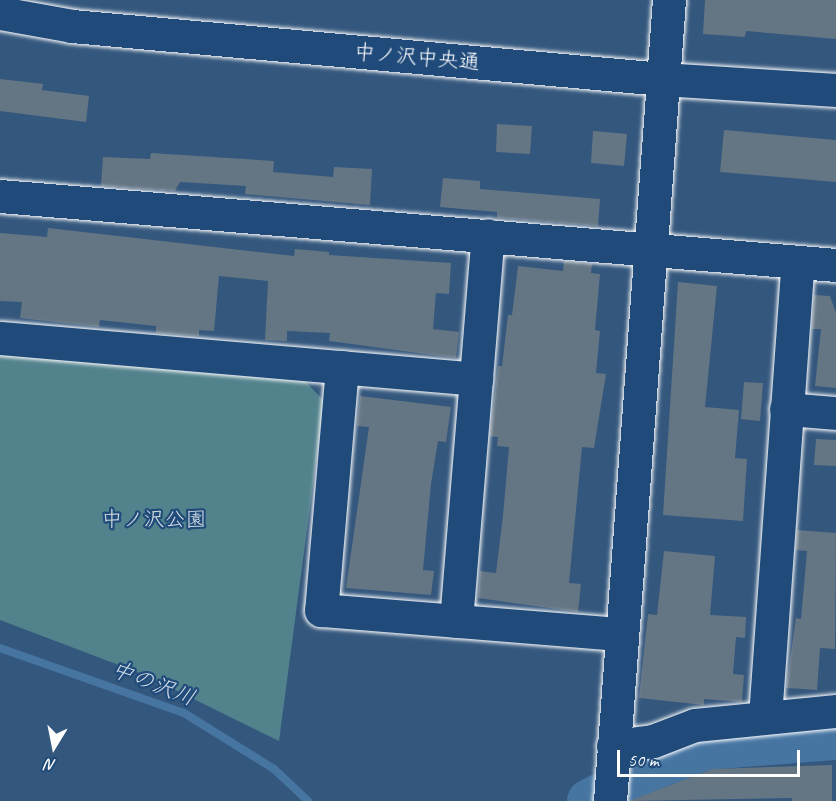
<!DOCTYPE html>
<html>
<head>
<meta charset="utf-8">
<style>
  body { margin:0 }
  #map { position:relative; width:836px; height:801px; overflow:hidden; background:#34577d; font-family:Caveat,"Klee One",sans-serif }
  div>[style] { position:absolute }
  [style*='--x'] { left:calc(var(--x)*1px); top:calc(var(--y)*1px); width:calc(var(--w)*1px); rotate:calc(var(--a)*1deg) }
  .green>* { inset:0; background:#52828c }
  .stream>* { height:8px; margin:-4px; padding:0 4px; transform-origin:4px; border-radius:4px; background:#4675a2 }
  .river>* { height:44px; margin:-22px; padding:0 22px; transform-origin:22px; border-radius:22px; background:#4675a2 }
  .building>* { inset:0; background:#647584 }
  .roads { filter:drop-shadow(0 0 2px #fff) drop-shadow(0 0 2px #fff) }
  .minor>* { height:33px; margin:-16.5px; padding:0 16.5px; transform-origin:16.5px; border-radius:16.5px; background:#1f4a7a }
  span { translate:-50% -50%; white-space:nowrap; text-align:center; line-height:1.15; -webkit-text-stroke:4.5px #1f4a7a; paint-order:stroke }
  .street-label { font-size:21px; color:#fff }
  .park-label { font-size:21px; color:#d4e0e2 }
  .water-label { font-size:22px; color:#d1dce8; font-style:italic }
  .north { position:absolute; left:24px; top:717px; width:60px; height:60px; -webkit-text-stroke:4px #1f4a7a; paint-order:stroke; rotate:190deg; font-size:16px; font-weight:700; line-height:24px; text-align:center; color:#fff }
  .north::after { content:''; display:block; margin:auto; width:21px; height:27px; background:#fff; clip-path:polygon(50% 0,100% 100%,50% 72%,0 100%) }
  .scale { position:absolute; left:617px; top:750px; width:183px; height:27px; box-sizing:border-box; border:3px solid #fff; border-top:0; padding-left:8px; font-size:18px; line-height:21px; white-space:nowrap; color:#fff; -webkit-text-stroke:4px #1f4a7a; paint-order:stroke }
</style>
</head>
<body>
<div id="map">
  <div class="green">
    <div style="clip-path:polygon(0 355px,306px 382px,324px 401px,279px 741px,145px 675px,0 620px)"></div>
  </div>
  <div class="stream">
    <div style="--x:0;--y:648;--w:195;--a:19.5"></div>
    <div style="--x:184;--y:713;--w:106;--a:31.9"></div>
    <div style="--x:274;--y:769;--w:47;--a:43.3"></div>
  </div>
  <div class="river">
    <div style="--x:589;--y:801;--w:70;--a:-27.3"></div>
    <div style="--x:651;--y:769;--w:58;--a:-21.3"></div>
    <div style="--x:705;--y:748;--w:131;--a:-4.4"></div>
  </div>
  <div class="building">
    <div style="clip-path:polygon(705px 0,836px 0,836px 39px,746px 31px,745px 37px,703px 34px)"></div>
    <div style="clip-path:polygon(0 79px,43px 84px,42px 90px,89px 96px,86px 122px,0 111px)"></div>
    <div style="clip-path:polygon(497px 124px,532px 126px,530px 154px,496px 152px)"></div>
    <div style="clip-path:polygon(724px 130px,836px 140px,836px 182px,720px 172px)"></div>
    <div style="clip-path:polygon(593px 131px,627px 134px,624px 166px,591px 163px)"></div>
    <div style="clip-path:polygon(151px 153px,274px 161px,273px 172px,333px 177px,334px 167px,372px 169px,370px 205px,245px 194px,246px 186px,180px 182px,175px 191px,101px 186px,103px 157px,150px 159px)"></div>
    <div style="clip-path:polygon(443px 178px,480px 181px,480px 189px,600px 199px,598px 226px,497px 218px,497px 212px,440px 207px)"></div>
    <div style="clip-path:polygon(48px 228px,294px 256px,295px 249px,329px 252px,329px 255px,451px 263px,449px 294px,436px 293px,433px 329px,459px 332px,456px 358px,329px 341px,330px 333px,287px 331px,287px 341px,265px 340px,268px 281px,219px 276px,214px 331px,199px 330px,199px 336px,156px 333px,156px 326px,100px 320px,99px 327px,20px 318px,22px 302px,0 301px,0 233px,47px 237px)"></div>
    <div style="clip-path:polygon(564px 261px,592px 264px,591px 273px,600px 274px,595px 330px,600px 331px,596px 373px,606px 374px,594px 448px,582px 447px,569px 583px,581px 584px,578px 612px,478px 598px,480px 571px,496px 573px,503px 516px,509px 447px,497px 446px,498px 437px,490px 436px,498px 366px,502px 366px,508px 315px,512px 315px,518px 266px,563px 271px)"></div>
    <div style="clip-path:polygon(678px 282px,717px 286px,705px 407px,739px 410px,735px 458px,747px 459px,743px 521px,663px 515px)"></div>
    <div style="clip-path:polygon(814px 295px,830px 296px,836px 313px,836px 388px,815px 386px,821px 329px,812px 329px)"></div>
    <div style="clip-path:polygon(744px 382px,763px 383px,760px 421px,741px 419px)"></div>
    <div style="clip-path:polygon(360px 396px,451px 407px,446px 442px,438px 441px,431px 484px,423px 570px,434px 571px,431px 595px,346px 588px,369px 427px,357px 426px)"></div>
    <div style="clip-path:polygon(816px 439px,836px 440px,836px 466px,814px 465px)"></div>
    <div style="clip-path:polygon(797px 530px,836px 533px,835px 649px,820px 648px,817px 690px,786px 688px,796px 618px,801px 619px,807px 551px,796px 550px)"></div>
    <div style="clip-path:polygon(664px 551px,715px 556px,710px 615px,746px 617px,745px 638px,736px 637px,733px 674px,744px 675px,742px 702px,704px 699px,704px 705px,639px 698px,648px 614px,657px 615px)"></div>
    <div style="clip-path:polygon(832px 765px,832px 801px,792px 801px,792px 798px,629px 801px,712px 769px)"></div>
  </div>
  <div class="roads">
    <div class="minor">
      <div style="--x:0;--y:13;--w:73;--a:10.2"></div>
      <div style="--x:72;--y:26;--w:592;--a:5.13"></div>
      <div style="--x:662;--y:79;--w:174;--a:3.6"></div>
      <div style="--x:0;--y:196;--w:839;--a:4.72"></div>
      <div style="--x:0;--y:338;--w:478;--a:4.9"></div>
      <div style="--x:342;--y:367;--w:244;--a:94.9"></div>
      <div style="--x:321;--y:610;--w:301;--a:4.6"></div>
      <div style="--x:786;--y:409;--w:50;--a:4.6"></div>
      <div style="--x:456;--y:621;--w:387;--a:-85.3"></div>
      <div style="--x:765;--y:717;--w:456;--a:-85.9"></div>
      <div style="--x:613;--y:746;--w:40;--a:-7.1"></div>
      <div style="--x:653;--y:741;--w:45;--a:-20.9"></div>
      <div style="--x:695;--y:725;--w:142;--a:-5.7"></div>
      <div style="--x:610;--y:801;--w:803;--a:-85.79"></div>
    </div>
  </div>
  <div class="street-label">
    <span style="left:417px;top:57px;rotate:5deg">中ノ沢中央通</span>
  </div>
  <div class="park-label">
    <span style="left:154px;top:519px">中ノ沢公園</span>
  </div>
  <div class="water-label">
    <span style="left:153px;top:684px;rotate:21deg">中の沢川</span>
  </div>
  <div class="north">N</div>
  <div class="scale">50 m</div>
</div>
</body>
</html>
